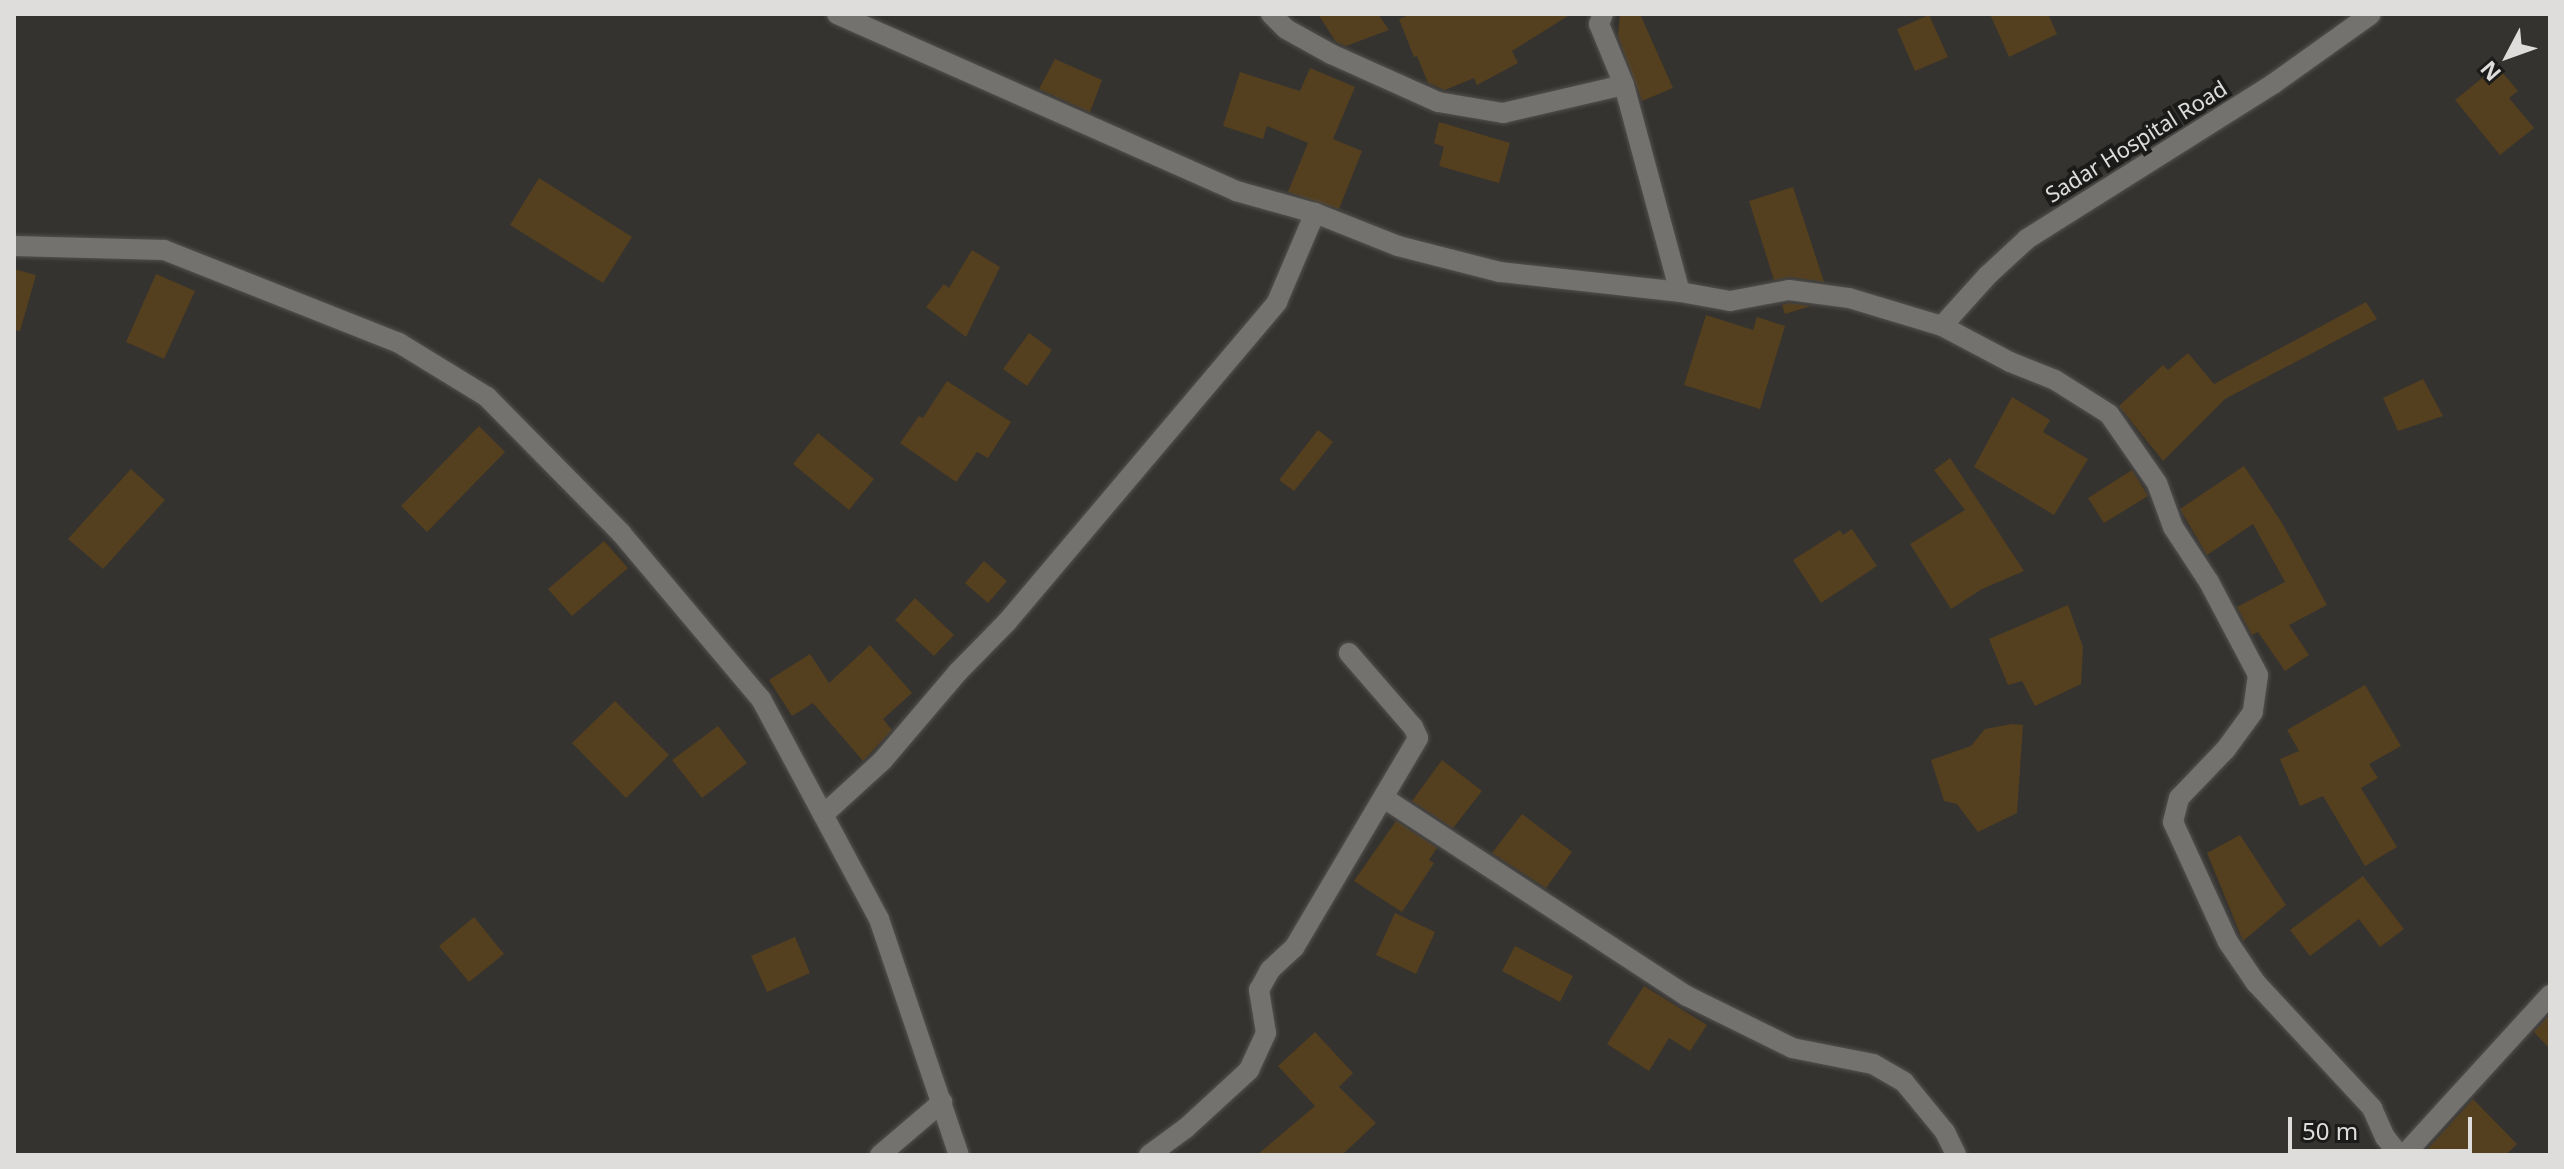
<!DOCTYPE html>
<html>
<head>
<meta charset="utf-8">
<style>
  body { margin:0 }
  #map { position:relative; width:2564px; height:1169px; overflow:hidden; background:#353330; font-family:"Noto Sans",sans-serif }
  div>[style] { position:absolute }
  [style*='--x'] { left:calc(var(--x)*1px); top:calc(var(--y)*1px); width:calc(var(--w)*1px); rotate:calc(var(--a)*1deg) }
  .building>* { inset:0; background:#543f1e }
  .roads { filter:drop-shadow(0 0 2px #52514f) drop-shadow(0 0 2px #52514f) }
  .minor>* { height:20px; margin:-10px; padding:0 10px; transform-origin:10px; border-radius:10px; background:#74726e }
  span { translate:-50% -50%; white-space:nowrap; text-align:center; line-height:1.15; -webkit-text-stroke:8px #1b1b19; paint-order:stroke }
  .street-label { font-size:22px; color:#dedddb }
  .frame { position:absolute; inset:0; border:16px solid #dedddb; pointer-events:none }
  .north { position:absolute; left:2468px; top:16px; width:80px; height:80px; -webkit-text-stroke:6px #1b1b19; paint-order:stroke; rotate:229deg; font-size:22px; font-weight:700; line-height:32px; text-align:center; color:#dedddb }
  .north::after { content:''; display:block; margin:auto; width:28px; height:36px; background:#dedddb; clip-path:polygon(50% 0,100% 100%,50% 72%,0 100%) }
  .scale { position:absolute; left:2288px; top:1117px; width:184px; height:36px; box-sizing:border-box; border:4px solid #dedddb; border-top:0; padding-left:10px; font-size:24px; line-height:28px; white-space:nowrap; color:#dedddb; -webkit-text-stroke:6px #1b1b19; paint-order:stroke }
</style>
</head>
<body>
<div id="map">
  <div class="building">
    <div style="clip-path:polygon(1318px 14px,1378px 14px,1389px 30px,1346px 46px,1336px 42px)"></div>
    <div style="clip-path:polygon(1412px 14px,1571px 14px,1512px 51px,1518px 63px,1477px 85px,1474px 78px,1445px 90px,1428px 83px,1417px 56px,1414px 57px,1399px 19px)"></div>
    <div style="clip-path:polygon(1620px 14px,1640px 14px,1673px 88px,1642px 101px,1618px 36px)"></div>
    <div style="clip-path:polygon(1990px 14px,2048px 14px,2057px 34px,2009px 57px)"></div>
    <div style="clip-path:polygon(1929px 15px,1948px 57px,1915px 71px,1897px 29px)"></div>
    <div style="clip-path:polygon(1055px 59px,1102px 80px,1090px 112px,1039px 89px)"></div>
    <div style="clip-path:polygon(2497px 66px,2518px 91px,2509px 98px,2534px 128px,2500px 155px,2455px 100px)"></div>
    <div style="clip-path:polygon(1310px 68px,1355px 87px,1333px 139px,1362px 151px,1339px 209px,1288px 192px,1308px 143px,1267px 126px,1263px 139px,1223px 126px,1240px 72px,1300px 91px)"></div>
    <div style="clip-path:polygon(1439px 122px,1510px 143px,1499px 183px,1439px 166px,1444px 147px,1434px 143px)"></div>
    <div style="clip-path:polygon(539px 178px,632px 237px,603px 283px,510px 225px)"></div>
    <div style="clip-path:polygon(1793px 187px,1824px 282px,1790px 277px,1774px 280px,1749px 201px)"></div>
    <div style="clip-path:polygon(972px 250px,1000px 267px,966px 337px,926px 307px,944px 284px,949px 288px)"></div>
    <div style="clip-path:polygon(14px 269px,36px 275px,20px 331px,14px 330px)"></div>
    <div style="clip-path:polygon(156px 274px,195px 291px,164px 359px,126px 342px)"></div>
    <div style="clip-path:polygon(2366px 302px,2377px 319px,2225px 399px,2163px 461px,2119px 406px,2163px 365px,2168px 370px,2188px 353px,2214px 384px)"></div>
    <div style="clip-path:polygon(1789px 303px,1811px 306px,1785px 314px,1782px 305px)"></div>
    <div style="clip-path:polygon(1706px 315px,1753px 330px,1757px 317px,1785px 326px,1760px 409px,1684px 385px)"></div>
    <div style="clip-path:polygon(1029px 333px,1052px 350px,1027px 386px,1003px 369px)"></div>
    <div style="clip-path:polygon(2423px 379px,2443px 416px,2398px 431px,2383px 398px)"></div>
    <div style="clip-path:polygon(947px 381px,1011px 422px,988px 458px,977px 452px,956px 482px,900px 443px,919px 416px,923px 418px)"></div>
    <div style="clip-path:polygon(2012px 397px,2050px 420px,2043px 432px,2088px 459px,2054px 515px,1974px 467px)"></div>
    <div style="clip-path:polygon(479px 426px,505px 452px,427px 532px,401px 506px)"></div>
    <div style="clip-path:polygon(1318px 430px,1333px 442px,1294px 491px,1279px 480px)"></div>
    <div style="clip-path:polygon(818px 433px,874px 479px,849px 510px,793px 464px)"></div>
    <div style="clip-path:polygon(1950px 458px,2024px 571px,1982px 589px,1951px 609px,1910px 544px,1965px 510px,1934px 470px)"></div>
    <div style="clip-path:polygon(2244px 466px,2282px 523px,2327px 605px,2289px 625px,2309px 655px,2285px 671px,2258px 632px,2252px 635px,2237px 607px,2285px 582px,2253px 524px,2207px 555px,2180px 509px)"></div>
    <div style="clip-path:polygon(131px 469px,165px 500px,103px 569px,68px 539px)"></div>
    <div style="clip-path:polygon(2132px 470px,2148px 496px,2104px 523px,2088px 498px)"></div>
    <div style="clip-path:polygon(1852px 529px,1877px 566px,1821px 603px,1793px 560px,1840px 530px,1843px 535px)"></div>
    <div style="clip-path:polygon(604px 541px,628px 568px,572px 616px,548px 589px)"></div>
    <div style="clip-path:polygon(984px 561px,1007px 581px,988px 603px,965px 583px)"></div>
    <div style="clip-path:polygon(915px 598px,954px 635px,934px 656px,895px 620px)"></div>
    <div style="clip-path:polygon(2068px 605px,2083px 647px,2081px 684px,2035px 706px,2022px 681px,2008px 685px,1989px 639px)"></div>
    <div style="clip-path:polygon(870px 645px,912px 693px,883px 719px,892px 730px,863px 761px,813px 703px,792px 716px,769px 680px,810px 654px,829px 683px)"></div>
    <div style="clip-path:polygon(2365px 685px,2401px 746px,2369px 764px,2378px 778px,2361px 788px,2397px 847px,2365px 866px,2323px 796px,2300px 806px,2280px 759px,2299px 751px,2287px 730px)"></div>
    <div style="clip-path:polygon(615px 701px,669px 755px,626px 798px,572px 743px)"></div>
    <div style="clip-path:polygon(2012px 724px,2023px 725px,2017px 813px,1978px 832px,1957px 804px,1944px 801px,1931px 760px,1971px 746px,1985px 729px)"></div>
    <div style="clip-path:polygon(718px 726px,747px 763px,702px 798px,672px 760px)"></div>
    <div style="clip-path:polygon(1442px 760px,1482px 791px,1453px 828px,1412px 801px)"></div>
    <div style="clip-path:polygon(1522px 814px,1572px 852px,1546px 888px,1492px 853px)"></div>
    <div style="clip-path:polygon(1396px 821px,1437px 848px,1429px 860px,1434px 863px,1402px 912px,1354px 881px)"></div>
    <div style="clip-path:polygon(2240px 835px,2286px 905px,2243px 941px,2207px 853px)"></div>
    <div style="clip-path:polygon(2363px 876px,2404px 929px,2380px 947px,2359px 919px,2310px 956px,2290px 930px)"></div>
    <div style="clip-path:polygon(1395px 913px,1435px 932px,1416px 974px,1376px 955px)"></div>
    <div style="clip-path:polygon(474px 917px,504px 954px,469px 982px,439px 946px)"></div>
    <div style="clip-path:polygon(795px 937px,810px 973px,767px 992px,751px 956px)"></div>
    <div style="clip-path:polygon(1515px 946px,1573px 976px,1560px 1002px,1502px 971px)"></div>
    <div style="clip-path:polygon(1644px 986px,1707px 1025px,1690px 1051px,1669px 1038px,1649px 1071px,1607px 1044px)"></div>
    <div style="clip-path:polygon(2550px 1014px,2550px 1049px,2534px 1032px)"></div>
    <div style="clip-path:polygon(1315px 1032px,1353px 1073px,1339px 1087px,1376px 1123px,1342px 1155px,1257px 1155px,1315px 1106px,1278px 1066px)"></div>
    <div style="clip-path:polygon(2473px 1099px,2517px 1144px,2506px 1155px,2422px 1155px)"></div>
  </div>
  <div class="roads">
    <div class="minor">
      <div style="--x:837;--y:14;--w:436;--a:23.9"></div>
      <div style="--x:1236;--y:191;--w:82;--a:15.6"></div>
      <div style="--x:1315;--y:213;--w:89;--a:21.7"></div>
      <div style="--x:1398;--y:246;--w:105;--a:14.3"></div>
      <div style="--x:1500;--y:272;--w:181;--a:6.3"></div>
      <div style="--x:1271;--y:14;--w:21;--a:45"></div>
      <div style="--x:1286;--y:29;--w:51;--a:29.1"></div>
      <div style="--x:1331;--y:54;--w:117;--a:24.2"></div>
      <div style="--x:1438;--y:102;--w:66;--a:9.6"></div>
      <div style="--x:1503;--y:113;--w:124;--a:-13"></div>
      <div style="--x:1603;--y:14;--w:11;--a:112"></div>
      <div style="--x:1599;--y:24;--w:66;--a:67.7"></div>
      <div style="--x:1624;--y:85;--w:214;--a:74.9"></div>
      <div style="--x:1680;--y:292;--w:51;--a:10.2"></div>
      <div style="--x:1730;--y:301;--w:60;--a:-10.6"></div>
      <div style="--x:1789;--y:290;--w:61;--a:7.6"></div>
      <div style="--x:1849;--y:298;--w:97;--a:16.8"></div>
      <div style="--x:1942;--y:326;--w:77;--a:27.9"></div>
      <div style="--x:2010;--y:362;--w:48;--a:21.8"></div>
      <div style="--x:2055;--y:380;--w:64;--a:32.2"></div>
      <div style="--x:2109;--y:414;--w:84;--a:55.2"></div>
      <div style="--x:2157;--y:483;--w:47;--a:70"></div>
      <div style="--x:2173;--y:527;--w:66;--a:56.8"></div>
      <div style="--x:2209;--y:582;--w:105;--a:62.2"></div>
      <div style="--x:2258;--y:675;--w:37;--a:98"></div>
      <div style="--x:2253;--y:712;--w:46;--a:126.1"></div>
      <div style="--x:2226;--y:749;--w:68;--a:133.8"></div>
      <div style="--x:2179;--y:798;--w:25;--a:104"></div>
      <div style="--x:2173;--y:822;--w:132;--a:65.4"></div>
      <div style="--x:2228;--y:942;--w:50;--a:55.7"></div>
      <div style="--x:2256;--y:983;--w:171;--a:47.1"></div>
      <div style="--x:2372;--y:1108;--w:32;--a:66"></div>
      <div style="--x:2385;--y:1137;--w:23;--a:52"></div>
      <div style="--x:14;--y:246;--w:150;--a:1.5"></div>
      <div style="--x:164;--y:250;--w:253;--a:21.6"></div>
      <div style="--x:399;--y:343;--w:103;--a:31.5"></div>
      <div style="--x:487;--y:397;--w:191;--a:45.4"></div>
      <div style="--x:621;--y:533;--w:217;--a:49.9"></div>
      <div style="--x:761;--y:699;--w:250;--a:61.8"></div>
      <div style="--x:879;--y:919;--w:249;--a:71.3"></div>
      <div style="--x:1942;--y:326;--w:69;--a:-48"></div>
      <div style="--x:1988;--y:275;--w:53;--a:-42.7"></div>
      <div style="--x:2027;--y:239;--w:291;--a:-32.2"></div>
      <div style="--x:2273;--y:84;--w:120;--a:-35.5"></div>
      <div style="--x:1384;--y:798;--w:362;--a:33.2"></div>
      <div style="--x:1687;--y:996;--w:117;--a:26.3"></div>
      <div style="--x:1792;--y:1048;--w:83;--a:11.2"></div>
      <div style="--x:1873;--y:1064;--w:36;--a:30"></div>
      <div style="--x:1904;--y:1082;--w:65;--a:50.6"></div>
      <div style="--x:1945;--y:1132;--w:25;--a:64"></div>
      <div style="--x:823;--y:815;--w:81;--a:-42.5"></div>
      <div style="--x:883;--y:760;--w:116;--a:-49.6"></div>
      <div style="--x:958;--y:672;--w:70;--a:-45.6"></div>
      <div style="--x:1007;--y:622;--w:419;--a:-49.8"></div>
      <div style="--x:1277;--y:302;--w:97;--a:-66.9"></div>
      <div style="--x:880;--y:1155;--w:82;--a:-40.5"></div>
      <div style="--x:1149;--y:1155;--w:46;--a:-36.1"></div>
      <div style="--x:1186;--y:1128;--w:86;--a:-42.6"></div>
      <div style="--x:1249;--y:1070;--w:41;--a:-65.3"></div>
      <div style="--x:1266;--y:1033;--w:44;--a:-99.2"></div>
      <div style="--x:1259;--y:990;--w:23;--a:-61"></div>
      <div style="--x:1270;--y:970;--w:33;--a:-43"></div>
      <div style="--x:1294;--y:948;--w:244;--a:-59.4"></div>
      <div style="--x:1418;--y:738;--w:12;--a:-114"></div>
      <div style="--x:1413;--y:727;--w:98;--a:-130.9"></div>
      <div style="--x:2404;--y:1155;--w:217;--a:-47.6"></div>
    </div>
  </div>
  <div class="street-label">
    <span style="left:2136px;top:141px;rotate:-32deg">Sadar Hospital Road</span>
  </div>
  <div class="frame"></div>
  <div class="north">N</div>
  <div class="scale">50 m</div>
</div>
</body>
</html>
